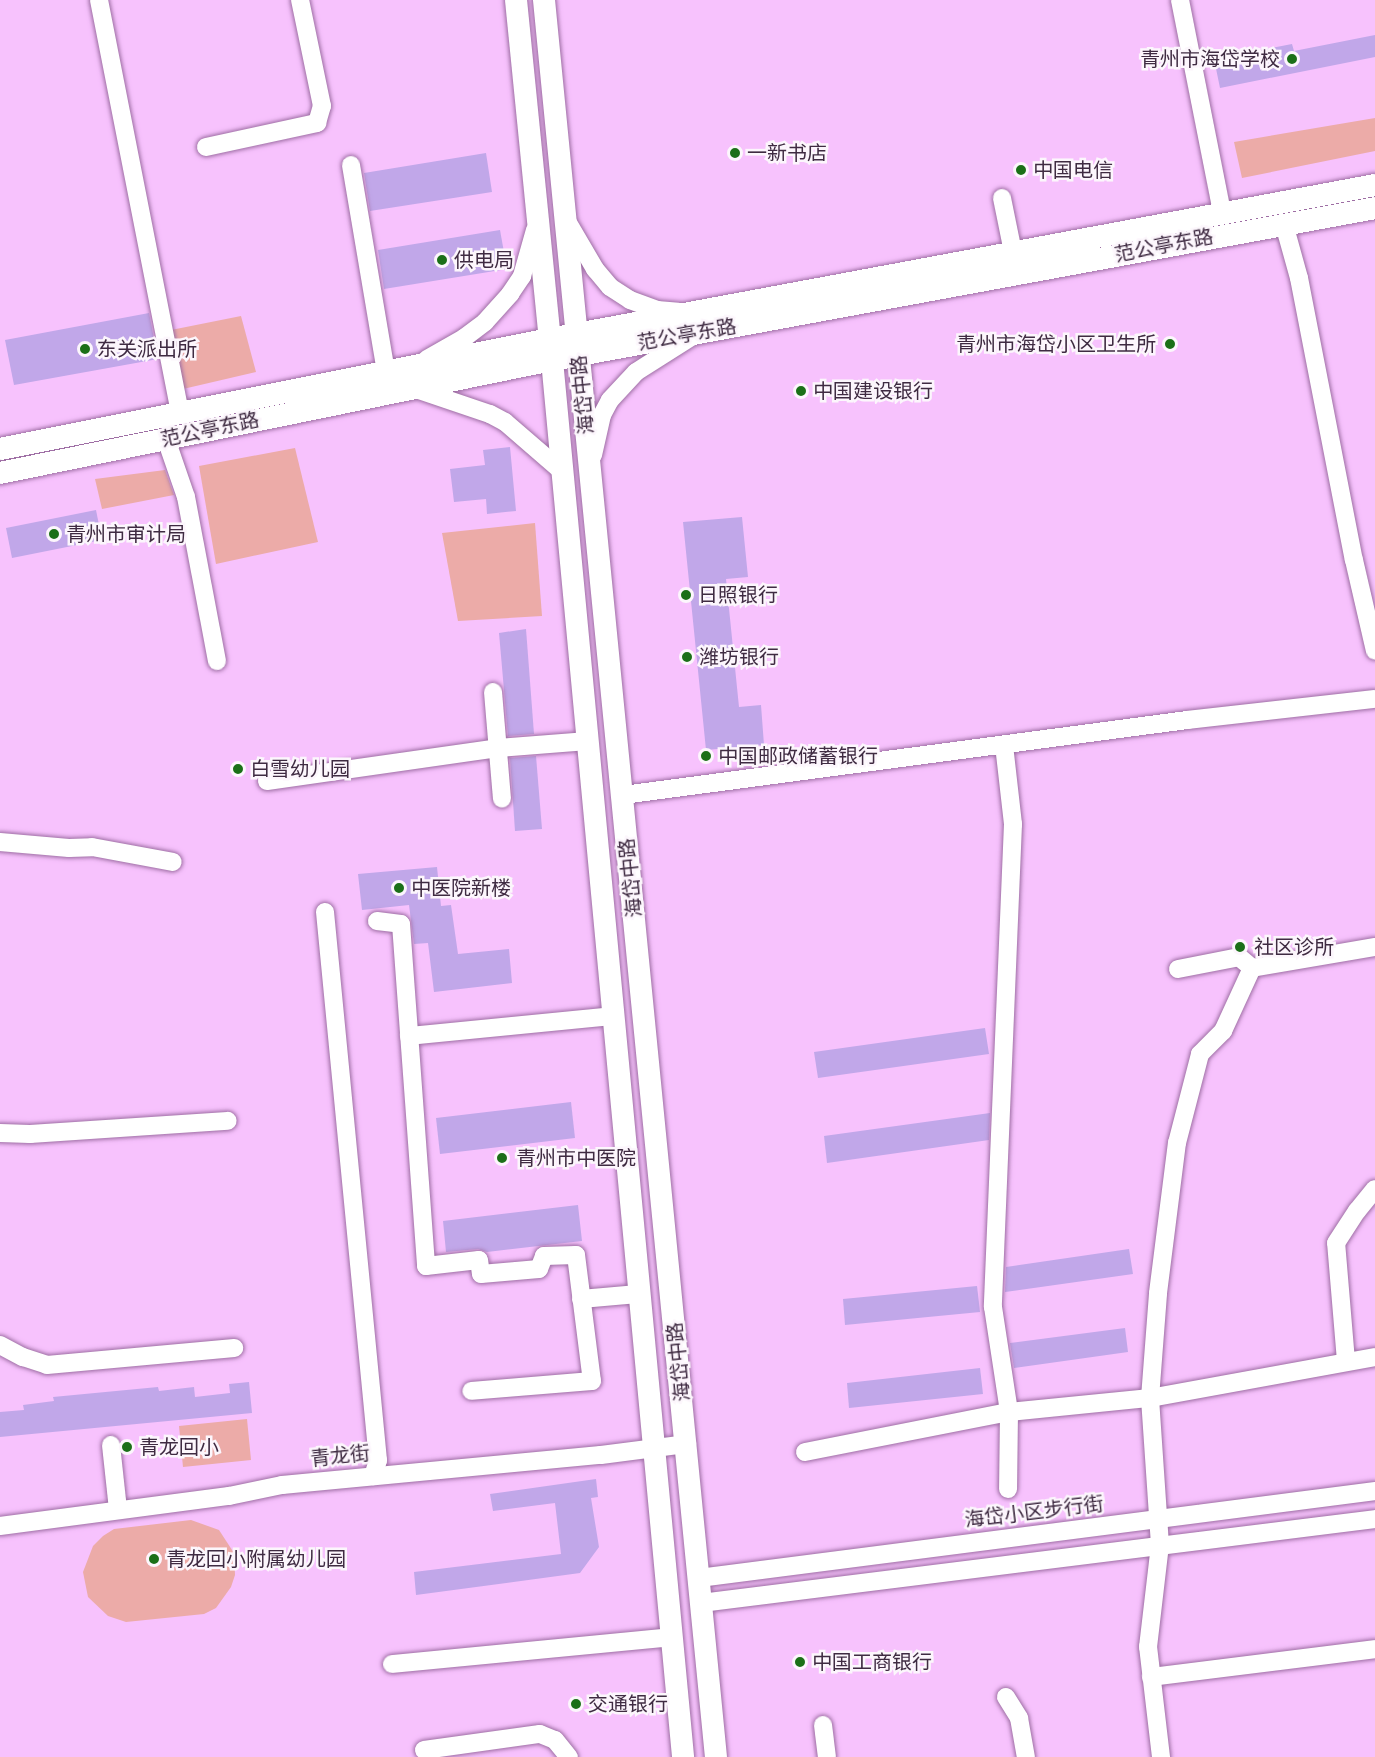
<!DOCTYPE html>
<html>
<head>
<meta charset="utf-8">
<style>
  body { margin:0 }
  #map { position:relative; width:1375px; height:1757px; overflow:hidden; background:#f7c2fd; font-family:"DM Sans","Noto Sans SC",sans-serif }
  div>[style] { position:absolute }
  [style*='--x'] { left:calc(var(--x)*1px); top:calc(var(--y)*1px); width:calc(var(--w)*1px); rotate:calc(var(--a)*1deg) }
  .green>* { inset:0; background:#ecaba8 }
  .building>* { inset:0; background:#c1a7e9 }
  .roads { filter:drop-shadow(0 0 2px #9e6ea4) drop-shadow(0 0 2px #9e6ea4) }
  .minor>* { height:18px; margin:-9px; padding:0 9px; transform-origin:9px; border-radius:9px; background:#fff }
  .major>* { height:22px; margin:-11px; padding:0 11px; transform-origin:11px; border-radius:11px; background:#fff }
  .dots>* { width:16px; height:16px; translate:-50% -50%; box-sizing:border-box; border:3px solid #fcf6fc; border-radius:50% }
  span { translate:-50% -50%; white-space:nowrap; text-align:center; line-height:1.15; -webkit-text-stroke:5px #fcf6fc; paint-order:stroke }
  .poi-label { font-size:20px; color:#3f2b42 }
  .right { translate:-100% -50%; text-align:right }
  .left { translate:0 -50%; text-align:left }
  .street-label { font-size:20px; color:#3f2b42 }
</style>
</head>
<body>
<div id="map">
  <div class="green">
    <div style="clip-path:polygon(1375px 118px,1375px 151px,1242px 178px,1234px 142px)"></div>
    <div style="clip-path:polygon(241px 316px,256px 372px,183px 389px,171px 330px)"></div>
    <div style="clip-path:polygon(295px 448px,318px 542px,216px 564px,199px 466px)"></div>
    <div style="clip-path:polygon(165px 470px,174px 495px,102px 509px,95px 479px)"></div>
    <div style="clip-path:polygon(535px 523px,542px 616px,458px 621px,442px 533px)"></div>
    <div style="clip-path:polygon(247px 1419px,251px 1460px,183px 1467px,179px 1426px)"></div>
    <div style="clip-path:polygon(191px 1520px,219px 1530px,234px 1553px,235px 1575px,231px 1587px,216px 1608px,204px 1614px,126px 1622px,108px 1616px,88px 1597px,83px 1572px,93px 1546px,103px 1536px,114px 1529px)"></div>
  </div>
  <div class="building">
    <div style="clip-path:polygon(1375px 35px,1375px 57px,1220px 88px,1214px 59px,1292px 44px,1294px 51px)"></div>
    <div style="clip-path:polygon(486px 153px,492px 192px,370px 211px,364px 173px)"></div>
    <div style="clip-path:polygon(500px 230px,507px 269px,384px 289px,378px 250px)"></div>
    <div style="clip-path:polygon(149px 313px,158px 359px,14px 385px,5px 340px)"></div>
    <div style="clip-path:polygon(510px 447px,516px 511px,487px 514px,486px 499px,454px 502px,450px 469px,485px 465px,483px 450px)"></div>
    <div style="clip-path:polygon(96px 510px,102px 540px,12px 558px,6px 528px)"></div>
    <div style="clip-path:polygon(742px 517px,748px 577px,726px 579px,739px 707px,761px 705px,764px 745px,706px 750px,683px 522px)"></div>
    <div style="clip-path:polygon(526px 629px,534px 734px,508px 736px,499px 633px)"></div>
    <div style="clip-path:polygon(536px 756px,542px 829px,515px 831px,510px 758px)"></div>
    <div style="clip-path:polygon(437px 867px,441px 906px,451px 905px,458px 954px,509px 949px,512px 983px,434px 992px,428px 943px,414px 944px,409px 905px,362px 910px,358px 874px)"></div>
    <div style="clip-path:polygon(985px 1028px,989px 1054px,818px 1078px,814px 1052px)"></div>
    <div style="clip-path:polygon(571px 1102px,575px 1138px,440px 1154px,436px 1118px)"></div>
    <div style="clip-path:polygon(990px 1113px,989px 1140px,827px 1163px,824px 1136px)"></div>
    <div style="clip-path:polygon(578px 1205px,582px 1241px,487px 1252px,478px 1249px,446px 1252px,443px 1221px)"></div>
    <div style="clip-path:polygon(1129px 1249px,1133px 1274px,1005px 1292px,1006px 1267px)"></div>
    <div style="clip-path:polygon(977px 1286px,980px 1312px,845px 1325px,843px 1299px)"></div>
    <div style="clip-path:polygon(1125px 1328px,1128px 1352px,1014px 1368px,1010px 1343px)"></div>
    <div style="clip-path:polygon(980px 1368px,983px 1394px,849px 1408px,847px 1383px)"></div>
    <div style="clip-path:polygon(249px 1382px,252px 1413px,0 1437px,0 1412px,24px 1410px,23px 1405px,54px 1401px,53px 1397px,158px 1387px,159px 1391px,194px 1387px,195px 1397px,230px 1393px,229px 1384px)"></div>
    <div style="clip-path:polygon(596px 1479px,598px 1497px,591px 1498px,599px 1547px,580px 1573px,416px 1595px,414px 1572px,561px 1554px,555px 1503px,493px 1511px,490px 1494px)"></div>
  </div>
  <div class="roads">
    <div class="minor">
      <div style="--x:99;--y:0;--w:421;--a:78.9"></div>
      <div style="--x:1180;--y:0;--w:217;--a:78.8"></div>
      <div style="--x:206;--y:147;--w:114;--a:-12.2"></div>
      <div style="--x:317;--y:123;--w:18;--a:-74"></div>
      <div style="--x:322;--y:106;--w:108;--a:-101.7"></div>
      <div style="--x:351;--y:165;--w:210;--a:80.4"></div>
      <div style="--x:1002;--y:198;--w:55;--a:78.5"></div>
      <div style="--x:567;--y:221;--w:56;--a:59.7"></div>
      <div style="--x:595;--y:269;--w:23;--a:50"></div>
      <div style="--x:610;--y:287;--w:24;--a:33"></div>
      <div style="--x:630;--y:300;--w:29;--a:20"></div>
      <div style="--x:657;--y:310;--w:21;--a:5"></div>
      <div style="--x:1284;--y:224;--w:56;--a:74.5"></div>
      <div style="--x:1299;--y:278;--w:287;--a:79"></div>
      <div style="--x:1354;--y:560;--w:93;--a:77"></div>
      <div style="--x:427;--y:359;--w:43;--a:-29.6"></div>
      <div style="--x:464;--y:338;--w:26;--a:-37"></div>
      <div style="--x:485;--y:322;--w:38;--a:-48"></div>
      <div style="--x:510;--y:294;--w:22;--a:-56"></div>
      <div style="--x:522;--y:276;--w:48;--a:-74.2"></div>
      <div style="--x:413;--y:388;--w:81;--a:18.7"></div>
      <div style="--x:490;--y:414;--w:17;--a:28"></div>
      <div style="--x:505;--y:422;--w:77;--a:40.8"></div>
      <div style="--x:166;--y:439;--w:61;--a:71"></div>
      <div style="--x:186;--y:497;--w:167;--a:79.3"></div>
      <div style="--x:593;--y:455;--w:41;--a:-77.3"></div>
      <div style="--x:602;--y:415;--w:17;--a:-62"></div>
      <div style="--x:610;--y:400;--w:38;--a:-47"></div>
      <div style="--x:636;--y:372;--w:65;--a:-32.5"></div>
      <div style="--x:493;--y:692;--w:107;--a:85.2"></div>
      <div style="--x:1004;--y:745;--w:80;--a:83.5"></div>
      <div style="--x:1013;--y:824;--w:483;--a:92.4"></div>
      <div style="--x:993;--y:1307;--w:106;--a:81.3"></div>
      <div style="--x:1009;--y:1412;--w:77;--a:90.7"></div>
      <div style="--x:267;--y:781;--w:233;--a:-8.1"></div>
      <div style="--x:498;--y:748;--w:90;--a:-4.4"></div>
      <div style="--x:623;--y:795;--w:569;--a:-7.57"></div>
      <div style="--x:1187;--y:720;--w:189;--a:-6.4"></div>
      <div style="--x:0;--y:842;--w:69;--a:5"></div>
      <div style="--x:69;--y:848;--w:23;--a:-2"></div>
      <div style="--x:92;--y:847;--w:82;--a:10.5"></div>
      <div style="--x:325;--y:912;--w:551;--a:84.48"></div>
      <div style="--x:378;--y:1460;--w:17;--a:107"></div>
      <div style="--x:377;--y:921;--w:24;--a:7"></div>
      <div style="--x:401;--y:924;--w:343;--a:85.8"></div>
      <div style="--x:426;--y:1266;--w:53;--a:-6.5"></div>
      <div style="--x:479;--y:1260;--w:14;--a:82"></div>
      <div style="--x:481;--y:1274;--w:58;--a:-4.9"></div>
      <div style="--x:539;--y:1269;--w:14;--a:-69"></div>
      <div style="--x:544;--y:1256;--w:32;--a:-2"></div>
      <div style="--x:576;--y:1255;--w:127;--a:82.8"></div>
      <div style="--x:592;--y:1381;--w:121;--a:175.3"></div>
      <div style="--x:1178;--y:969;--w:62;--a:-11.1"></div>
      <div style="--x:1239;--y:957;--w:17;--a:40"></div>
      <div style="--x:1252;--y:968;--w:125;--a:-9.7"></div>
      <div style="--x:409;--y:1036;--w:205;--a:-5.6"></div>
      <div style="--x:0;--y:1133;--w:30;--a:2"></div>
      <div style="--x:30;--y:1134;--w:198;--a:-3.8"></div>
      <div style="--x:581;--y:1299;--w:57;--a:-5"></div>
      <div style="--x:0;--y:1345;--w:26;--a:28"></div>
      <div style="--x:23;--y:1357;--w:25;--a:18"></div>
      <div style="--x:47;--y:1365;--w:188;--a:-5.2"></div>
      <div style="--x:1346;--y:1361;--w:118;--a:-94.8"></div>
      <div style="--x:1336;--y:1243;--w:38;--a:-57"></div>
      <div style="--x:1357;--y:1211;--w:28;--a:-51"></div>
      <div style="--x:111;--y:1445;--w:64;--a:83.8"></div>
      <div style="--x:805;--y:1452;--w:208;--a:-11.1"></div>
      <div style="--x:1009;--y:1412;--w:142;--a:-5.7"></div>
      <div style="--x:1150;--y:1398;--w:229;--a:-10.3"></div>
      <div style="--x:0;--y:1526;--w:231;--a:-7.5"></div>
      <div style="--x:229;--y:1496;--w:54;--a:-11.7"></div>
      <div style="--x:282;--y:1485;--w:320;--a:-5.4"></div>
      <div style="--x:601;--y:1455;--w:87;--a:-7.3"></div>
      <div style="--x:699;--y:1578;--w:682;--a:-7.33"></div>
      <div style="--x:701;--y:1603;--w:679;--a:-7.1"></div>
      <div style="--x:392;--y:1664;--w:281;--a:-5.5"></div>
      <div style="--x:1151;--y:1677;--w:226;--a:-7.1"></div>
      <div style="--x:1006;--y:1697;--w:25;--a:58"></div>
      <div style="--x:1019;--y:1718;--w:40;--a:80"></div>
      <div style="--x:823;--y:1725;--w:32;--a:83"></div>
      <div style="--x:424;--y:1750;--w:117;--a:-7.9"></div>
      <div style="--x:540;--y:1734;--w:16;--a:22"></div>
      <div style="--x:555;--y:1740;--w:22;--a:51"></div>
      <div style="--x:1161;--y:1757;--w:111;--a:-96.7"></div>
      <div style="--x:1148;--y:1647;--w:103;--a:-83.3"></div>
      <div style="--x:1160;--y:1545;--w:147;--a:-93.9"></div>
      <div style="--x:1150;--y:1398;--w:105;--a:-85.6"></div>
      <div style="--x:1158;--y:1293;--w:151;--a:-82.8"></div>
      <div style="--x:1177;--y:1143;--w:92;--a:-75.5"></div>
      <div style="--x:1200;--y:1054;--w:33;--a:-45"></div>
      <div style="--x:1223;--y:1031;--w:69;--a:-65.3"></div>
    </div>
    <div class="major">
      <div style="--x:516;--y:0;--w:362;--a:84.3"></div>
      <div style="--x:552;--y:360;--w:1403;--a:84.64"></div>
      <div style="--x:544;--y:0;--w:1765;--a:84.41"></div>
      <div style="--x:0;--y:449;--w:561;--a:-11.31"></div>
      <div style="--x:550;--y:339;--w:839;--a:-10.57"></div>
      <div style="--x:0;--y:473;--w:563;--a:-11.57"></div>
      <div style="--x:552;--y:360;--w:837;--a:-10.46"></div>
    </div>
  </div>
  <div class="dots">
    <div style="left:1292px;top:59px;background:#1b6f18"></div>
    <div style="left:735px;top:153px;background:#1b6f18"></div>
    <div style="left:1021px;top:170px;background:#1b6f18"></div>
    <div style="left:442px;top:260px;background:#1b6f18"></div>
    <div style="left:1170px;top:344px;background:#1b6f18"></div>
    <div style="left:85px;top:349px;background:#1b6f18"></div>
    <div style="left:801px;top:391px;background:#1b6f18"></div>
    <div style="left:54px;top:534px;background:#1b6f18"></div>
    <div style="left:686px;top:595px;background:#1b6f18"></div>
    <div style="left:687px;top:657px;background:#1b6f18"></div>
    <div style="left:706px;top:756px;background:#1b6f18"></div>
    <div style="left:238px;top:769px;background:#1b6f18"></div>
    <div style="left:399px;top:888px;background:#1b6f18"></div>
    <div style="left:1240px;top:947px;background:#1b6f18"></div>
    <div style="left:502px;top:1158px;background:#1b6f18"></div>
    <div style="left:127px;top:1447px;background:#1b6f18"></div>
    <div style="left:154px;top:1559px;background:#1b6f18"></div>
    <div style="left:800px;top:1662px;background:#1b6f18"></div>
    <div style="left:576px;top:1704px;background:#1b6f18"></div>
  </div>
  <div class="poi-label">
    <span class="right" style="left:1280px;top:59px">青州市海岱学校</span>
    <span class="left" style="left:747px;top:153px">一新书店</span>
    <span class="left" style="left:1033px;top:170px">中国电信</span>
    <span class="left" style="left:454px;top:260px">供电局</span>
    <span class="right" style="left:1156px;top:344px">青州市海岱小区卫生所</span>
    <span class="left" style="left:97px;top:349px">东关派出所</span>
    <span class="left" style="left:813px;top:391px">中国建设银行</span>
    <span class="left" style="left:66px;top:534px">青州市审计局</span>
    <span class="left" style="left:698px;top:595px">日照银行</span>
    <span class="left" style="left:699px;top:657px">潍坊银行</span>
    <span class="left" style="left:718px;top:756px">中国邮政储蓄银行</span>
    <span class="left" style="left:250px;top:769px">白雪幼儿园</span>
    <span class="left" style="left:411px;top:888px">中医院新楼</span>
    <span class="left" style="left:1254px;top:947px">社区诊所</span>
    <span class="left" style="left:516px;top:1158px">青州市中医院</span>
    <span class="left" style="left:139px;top:1447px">青龙回小</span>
    <span class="left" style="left:166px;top:1559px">青龙回小附属幼儿园</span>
    <span class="left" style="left:812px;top:1662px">中国工商银行</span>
    <span class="left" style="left:588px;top:1704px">交通银行</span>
  </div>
  <div class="street-label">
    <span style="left:1164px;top:246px;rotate:-11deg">范公亭东路</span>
    <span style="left:687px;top:335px;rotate:-10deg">范公亭东路</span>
    <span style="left:583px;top:395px;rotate:-96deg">海岱中路</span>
    <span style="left:210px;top:430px;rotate:-12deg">范公亭东路</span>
    <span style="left:631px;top:878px;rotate:-96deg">海岱中路</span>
    <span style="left:679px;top:1362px;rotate:-96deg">海岱中路</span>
    <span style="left:340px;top:1456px;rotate:-6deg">青龙街</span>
    <span style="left:1034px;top:1512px;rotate:-7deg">海岱小区步行街</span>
  </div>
</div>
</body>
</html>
